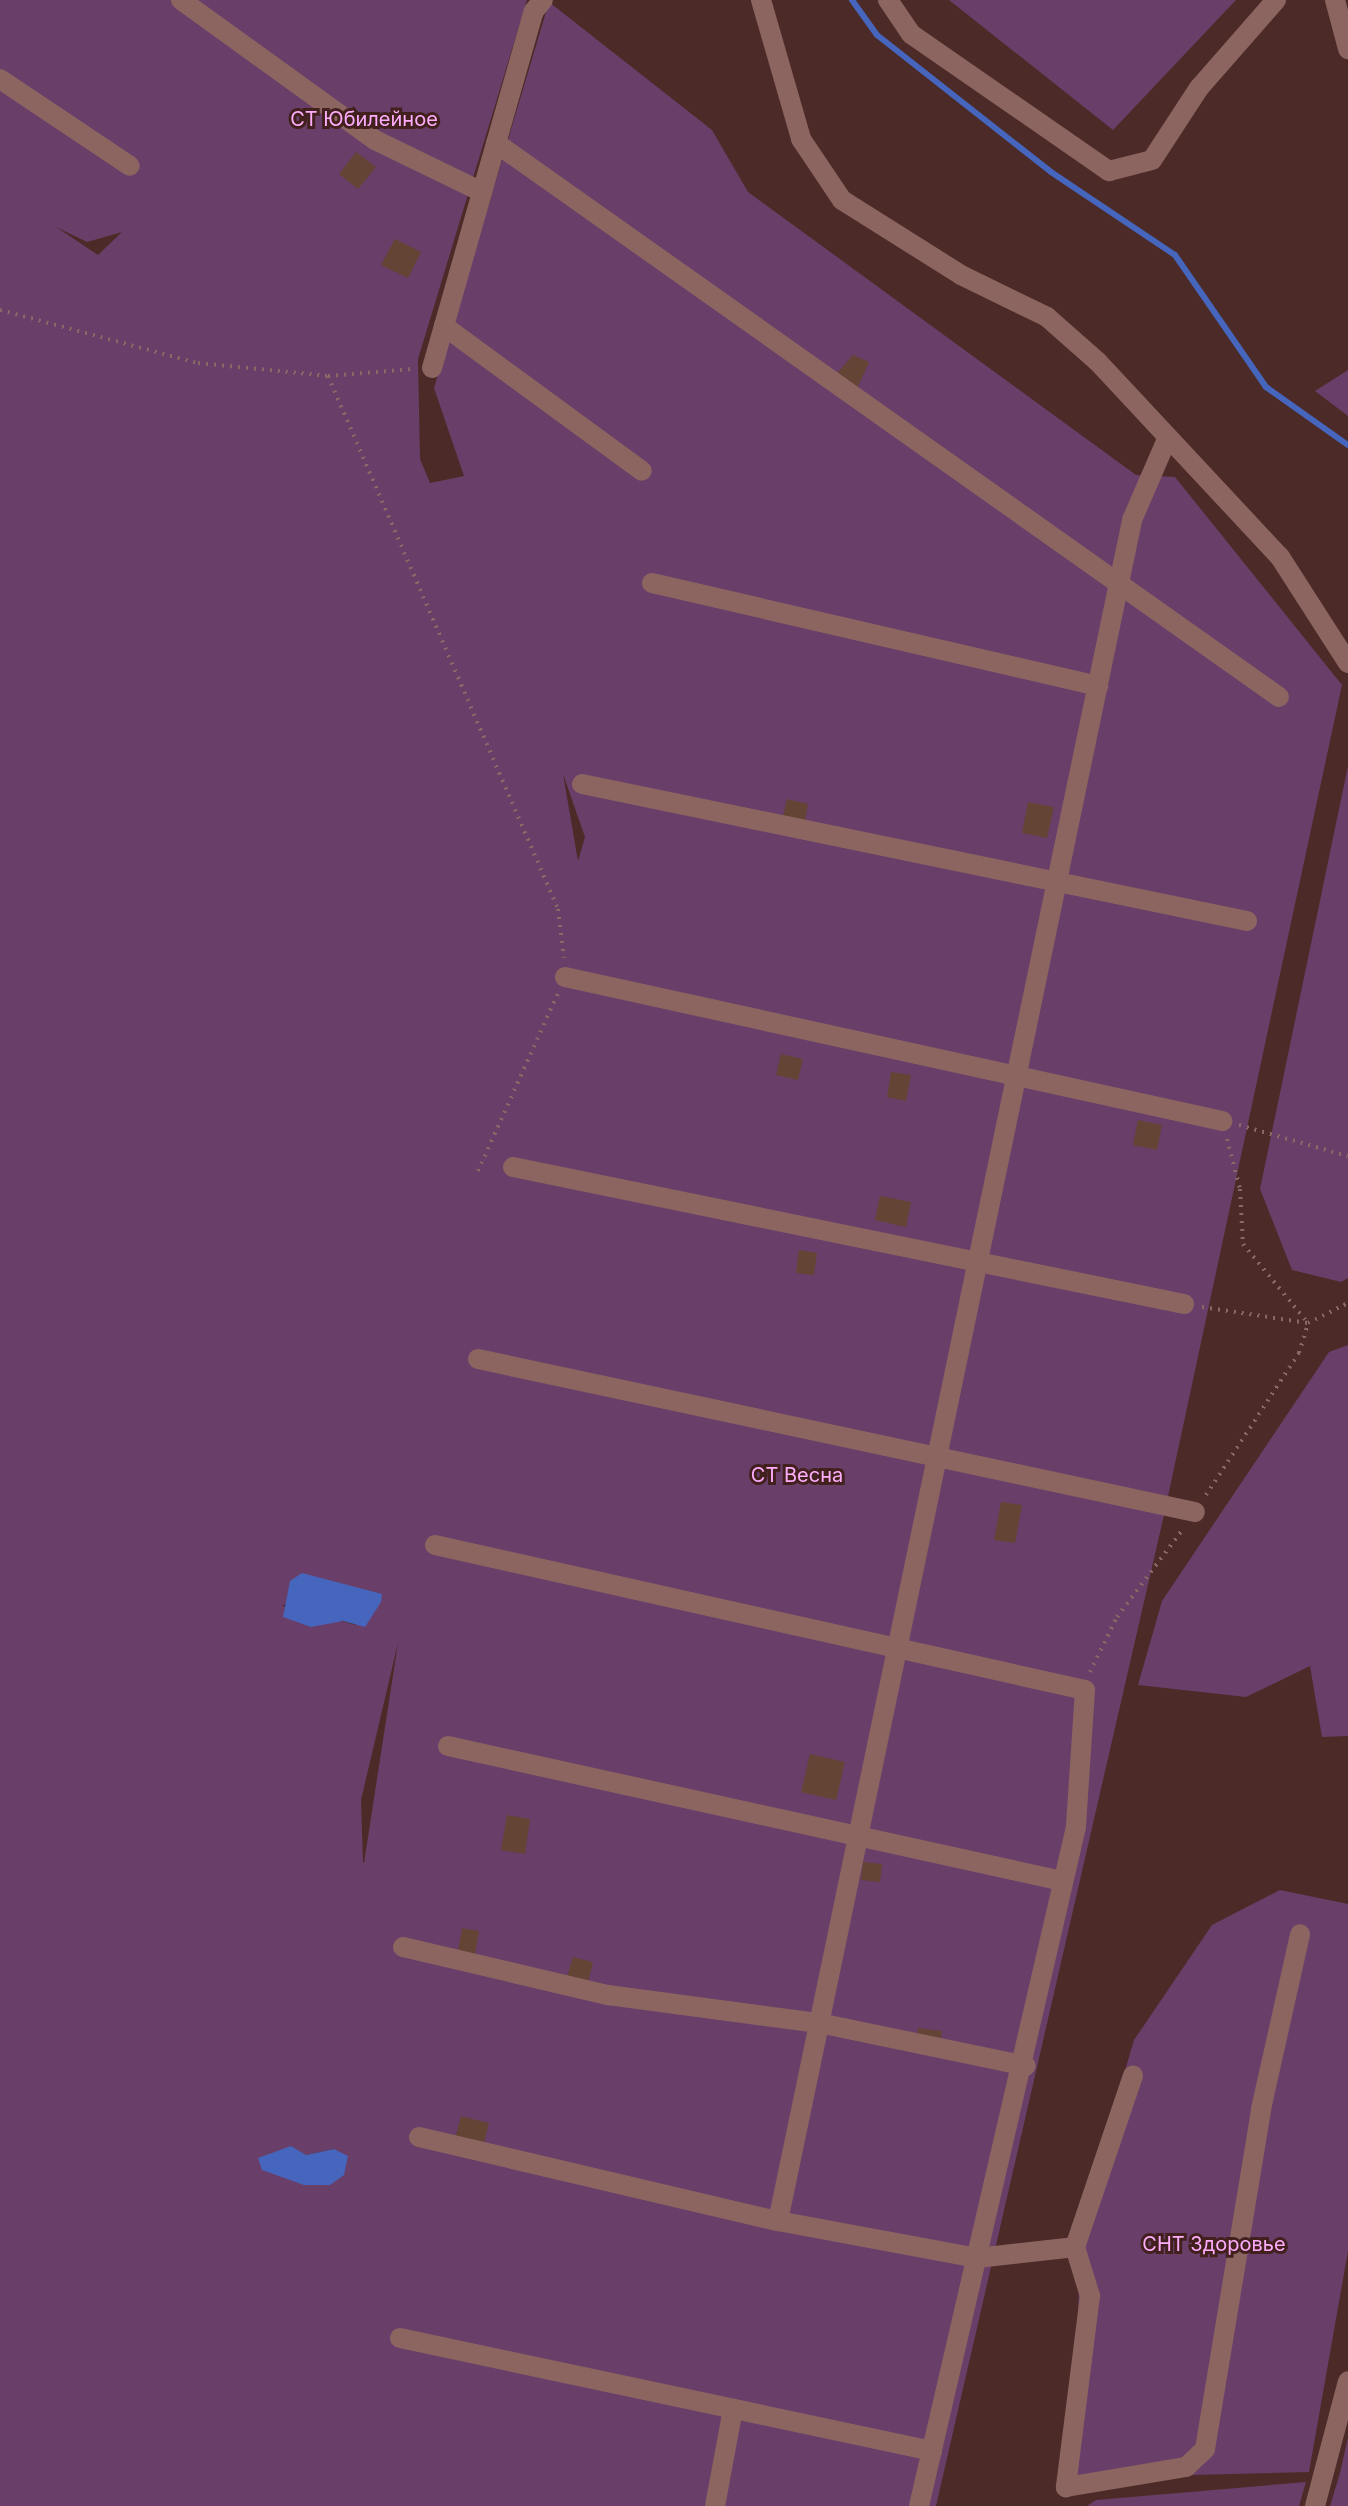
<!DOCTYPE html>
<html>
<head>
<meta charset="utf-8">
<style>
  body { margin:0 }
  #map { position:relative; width:1348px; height:2506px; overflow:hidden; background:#4c2a27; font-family:Inter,sans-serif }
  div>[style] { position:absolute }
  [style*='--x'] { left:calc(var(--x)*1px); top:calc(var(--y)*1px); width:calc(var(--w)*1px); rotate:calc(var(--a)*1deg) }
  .green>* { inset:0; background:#693f69 }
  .water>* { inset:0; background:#4665bc }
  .stream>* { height:6px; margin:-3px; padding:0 3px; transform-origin:3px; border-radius:3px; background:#4665bc }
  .building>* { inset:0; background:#644434 }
  .path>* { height:4px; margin-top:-2px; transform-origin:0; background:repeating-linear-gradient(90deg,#876966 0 2px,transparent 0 8px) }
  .minor>* { height:20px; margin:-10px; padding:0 10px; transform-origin:10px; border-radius:10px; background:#8c6561 }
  span { translate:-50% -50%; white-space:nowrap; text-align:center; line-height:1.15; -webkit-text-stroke:6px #41201d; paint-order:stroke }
  .park-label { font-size:20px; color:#fdadfc }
</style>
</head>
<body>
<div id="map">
  <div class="green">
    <div style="clip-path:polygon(evenodd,0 0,527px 0,418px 359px,420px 459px,430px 483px,464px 476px,434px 388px,549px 2px,712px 130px,748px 192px,1136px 475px,1175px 477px,1342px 685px,1164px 1515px,936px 2506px,0 2506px,0 0,56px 227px,87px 242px,122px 232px,98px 255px,56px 227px,0 0,563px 774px,585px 837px,578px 861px,563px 774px,0 0,330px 1583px,341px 1588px,356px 1625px,282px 1606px,330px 1583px,0 0,398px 1643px,364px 1863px,363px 1863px,361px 1800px,398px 1643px,0 0,334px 2149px,330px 2185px,306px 2155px,334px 2149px)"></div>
    <div style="clip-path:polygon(949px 0,1236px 0,1113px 130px)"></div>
    <div style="clip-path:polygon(1348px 370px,1348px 416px,1315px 391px)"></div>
    <div style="clip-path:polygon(1348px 766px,1348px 1278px,1341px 1282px,1292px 1270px,1260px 1189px)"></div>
    <div style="clip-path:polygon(1348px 1345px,1348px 1736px,1322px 1737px,1310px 1666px,1246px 1697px,1138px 1685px,1162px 1601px,1329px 1352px)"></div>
    <div style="clip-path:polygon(1280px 1890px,1348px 1904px,1348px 2251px,1309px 2472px,1071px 2478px,1082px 2217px,1134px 2040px,1212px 1925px)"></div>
    <div style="clip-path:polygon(1348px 2437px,1348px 2506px,1330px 2506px,1340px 2473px)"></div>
    <div style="clip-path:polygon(1306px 2482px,1299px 2506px,1087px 2506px,1096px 2500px)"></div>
  </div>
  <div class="water">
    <div style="clip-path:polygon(302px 1573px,382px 1594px,381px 1602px,365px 1627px,343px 1621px,311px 1627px,283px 1617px,290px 1581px)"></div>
    <div style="clip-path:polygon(291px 2146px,306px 2155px,334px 2149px,348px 2156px,344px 2175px,330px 2185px,304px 2185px,262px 2170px,258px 2158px)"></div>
  </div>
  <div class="stream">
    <div style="--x:852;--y:0;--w:43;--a:54.5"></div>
    <div style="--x:877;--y:35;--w:221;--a:38.2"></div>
    <div style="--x:1051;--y:172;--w:149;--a:33.8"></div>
    <div style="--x:1175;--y:255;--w:160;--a:55.4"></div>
    <div style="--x:1266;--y:387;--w:100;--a:35.3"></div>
  </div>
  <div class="building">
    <div style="clip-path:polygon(356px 152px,376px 167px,358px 189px,339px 174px)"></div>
    <div style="clip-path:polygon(395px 239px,421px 252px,408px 278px,381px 265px)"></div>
    <div style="clip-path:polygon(853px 355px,869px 362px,856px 391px,831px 380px)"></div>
    <div style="clip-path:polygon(787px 799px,808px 804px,804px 825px,782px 820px)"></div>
    <div style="clip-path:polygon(1028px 802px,1054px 807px,1047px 838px,1022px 833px)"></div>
    <div style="clip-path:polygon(781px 1054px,803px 1059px,798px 1080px,776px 1075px)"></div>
    <div style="clip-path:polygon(891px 1072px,911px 1075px,906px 1101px,887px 1097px)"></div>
    <div style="clip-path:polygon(1138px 1120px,1162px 1125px,1157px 1150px,1133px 1145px)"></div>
    <div style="clip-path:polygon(880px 1196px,911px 1202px,906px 1227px,875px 1220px)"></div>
    <div style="clip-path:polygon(799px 1250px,817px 1253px,814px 1275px,796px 1273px)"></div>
    <div style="clip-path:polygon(1001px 1502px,1022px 1505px,1015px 1543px,994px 1540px)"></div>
    <div style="clip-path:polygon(810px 1754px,845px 1762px,836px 1800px,801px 1792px)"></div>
    <div style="clip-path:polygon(507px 1815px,530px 1819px,525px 1854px,501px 1850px)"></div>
    <div style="clip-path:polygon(863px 1862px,882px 1864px,880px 1882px,861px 1880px)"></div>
    <div style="clip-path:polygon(462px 1928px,479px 1931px,475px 1955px,458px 1952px)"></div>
    <div style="clip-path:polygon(573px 1957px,593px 1962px,588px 1982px,567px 1977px)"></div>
    <div style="clip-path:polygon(918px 2028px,942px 2031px,940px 2043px,917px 2040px)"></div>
    <div style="clip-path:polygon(461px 2116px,489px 2123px,483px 2146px,455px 2139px)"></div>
  </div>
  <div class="path">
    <div style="--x:0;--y:310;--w:205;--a:15"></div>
    <div style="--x:198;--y:363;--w:131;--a:5.7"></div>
    <div style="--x:328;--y:376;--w:85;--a:-4.7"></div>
    <div style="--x:328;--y:376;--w:581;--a:66.66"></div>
    <div style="--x:558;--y:909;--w:49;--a:83"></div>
    <div style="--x:1239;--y:1125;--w:113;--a:15.9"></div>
    <div style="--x:1227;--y:1139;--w:52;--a:75.4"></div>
    <div style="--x:1240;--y:1189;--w:55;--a:86.9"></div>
    <div style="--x:1243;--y:1244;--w:102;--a:50.6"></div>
    <div style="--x:478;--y:1171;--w:195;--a:-65.8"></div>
    <div style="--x:1202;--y:1307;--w:107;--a:8.6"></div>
    <div style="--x:1206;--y:1495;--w:170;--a:-56.8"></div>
    <div style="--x:1299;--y:1353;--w:31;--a:-73"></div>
    <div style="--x:1308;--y:1323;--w:45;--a:-26.6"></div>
    <div style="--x:1090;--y:1672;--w:61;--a:-63.9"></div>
    <div style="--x:1117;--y:1617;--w:110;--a:-53.1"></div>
  </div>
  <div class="minor">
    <div style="--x:181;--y:0;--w:239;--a:35.8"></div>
    <div style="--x:375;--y:140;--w:119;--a:25.9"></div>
    <div style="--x:761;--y:0;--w:145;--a:73.9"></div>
    <div style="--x:801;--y:139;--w:73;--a:56.1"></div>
    <div style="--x:842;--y:200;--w:141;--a:32.2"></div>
    <div style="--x:961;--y:275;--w:96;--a:26"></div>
    <div style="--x:1047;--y:317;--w:68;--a:41.4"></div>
    <div style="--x:1098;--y:362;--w:267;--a:47"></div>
    <div style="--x:1280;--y:557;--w:126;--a:57.3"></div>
    <div style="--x:888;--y:0;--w:41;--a:55.9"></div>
    <div style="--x:911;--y:34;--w:241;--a:34.7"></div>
    <div style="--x:1109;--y:171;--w:44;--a:-14.3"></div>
    <div style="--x:1152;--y:160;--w:86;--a:-56.9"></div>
    <div style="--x:1199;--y:88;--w:117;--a:-48.8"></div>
    <div style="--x:1335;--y:0;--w:51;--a:75.1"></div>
    <div style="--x:0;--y:79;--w:156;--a:33.8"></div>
    <div style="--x:496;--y:143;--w:959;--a:35.28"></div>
    <div style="--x:444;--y:326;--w:245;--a:36.2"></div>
    <div style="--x:432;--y:368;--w:371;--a:-74.1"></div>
    <div style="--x:534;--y:11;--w:14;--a:-51"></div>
    <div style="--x:652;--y:583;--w:458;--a:13"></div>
    <div style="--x:582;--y:784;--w:679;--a:11.64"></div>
    <div style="--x:565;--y:977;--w:673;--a:12.36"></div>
    <div style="--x:513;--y:1167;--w:685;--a:11.54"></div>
    <div style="--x:478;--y:1359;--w:733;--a:12.05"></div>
    <div style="--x:435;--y:1545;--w:666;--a:12.58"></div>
    <div style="--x:1085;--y:1690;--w:137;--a:93.8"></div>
    <div style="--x:1076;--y:1827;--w:697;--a:103.02"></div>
    <div style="--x:448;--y:1746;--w:629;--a:12.4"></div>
    <div style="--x:403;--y:1947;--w:211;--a:13.2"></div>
    <div style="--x:608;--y:1995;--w:213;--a:7.6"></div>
    <div style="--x:819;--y:2023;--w:211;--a:11.7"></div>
    <div style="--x:419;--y:2137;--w:369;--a:13.2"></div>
    <div style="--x:778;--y:2221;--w:202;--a:10.5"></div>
    <div style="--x:977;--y:2258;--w:99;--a:-6.4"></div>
    <div style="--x:1075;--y:2247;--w:181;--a:-71.3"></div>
    <div style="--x:778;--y:2221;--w:1737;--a:-78.24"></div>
    <div style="--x:1132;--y:520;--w:90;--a:-66.6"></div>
    <div style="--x:1075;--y:2247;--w:51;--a:73"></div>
    <div style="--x:1090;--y:2296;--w:193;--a:97.2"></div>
    <div style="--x:1066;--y:2487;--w:122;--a:-9.5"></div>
    <div style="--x:1186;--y:2467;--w:26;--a:-43"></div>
    <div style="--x:1205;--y:2449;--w:345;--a:-80.6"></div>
    <div style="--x:1261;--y:2109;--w:179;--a:-77.4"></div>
    <div style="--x:400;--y:2338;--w:544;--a:11.99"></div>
    <div style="--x:715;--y:2506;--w:99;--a:-79.5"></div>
    <div style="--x:1315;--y:2506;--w:129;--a:-75.2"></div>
  </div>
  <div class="park-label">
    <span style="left:364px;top:119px">СТ Юбилейное</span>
    <span style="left:797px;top:1475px">СТ Весна</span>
    <span style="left:1214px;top:2244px">СНТ Здоровье</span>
  </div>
</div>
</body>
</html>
